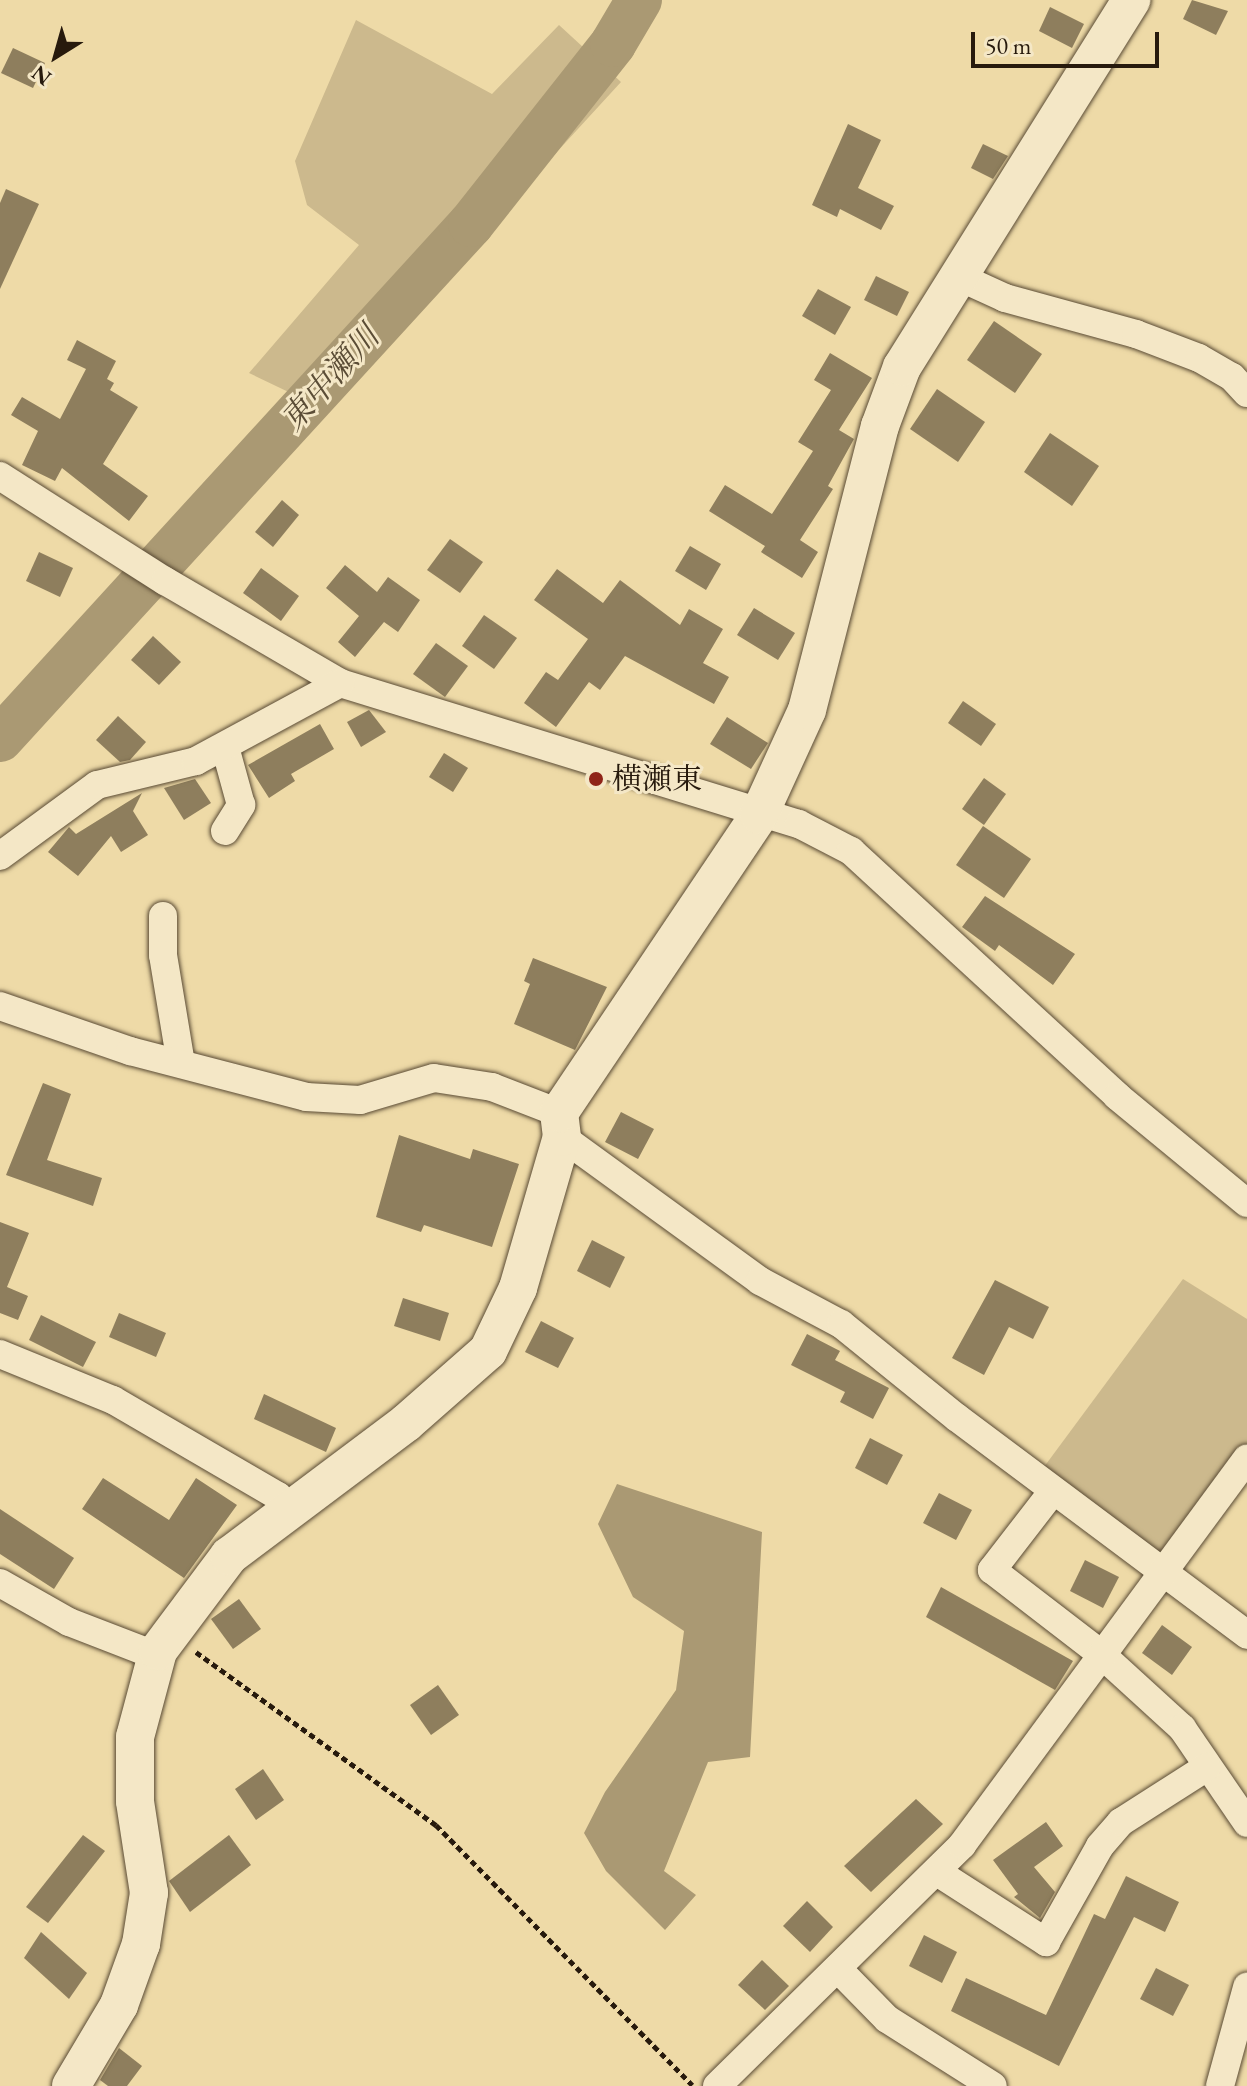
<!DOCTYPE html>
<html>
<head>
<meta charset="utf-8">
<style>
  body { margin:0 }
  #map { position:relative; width:1247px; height:2086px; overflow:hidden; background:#eedaa7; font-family:"EB Garamond","Noto Serif JP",serif }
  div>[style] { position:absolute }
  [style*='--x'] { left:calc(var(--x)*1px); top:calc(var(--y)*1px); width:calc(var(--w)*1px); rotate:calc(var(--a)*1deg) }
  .green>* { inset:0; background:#ccb98d }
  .water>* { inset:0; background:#aa9973 }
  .river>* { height:46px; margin:-23px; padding:0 23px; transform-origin:23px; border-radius:23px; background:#aa9973 }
  .building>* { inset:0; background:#8e7e5d }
  .path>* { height:5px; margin-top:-2.5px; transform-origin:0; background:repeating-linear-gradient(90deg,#271a0d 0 6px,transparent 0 10px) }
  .roads { filter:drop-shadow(0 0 2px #594a34) drop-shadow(0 0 2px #594a34) }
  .street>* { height:28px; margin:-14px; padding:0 14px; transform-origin:14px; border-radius:14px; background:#f4e7c6 }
  .secondary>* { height:38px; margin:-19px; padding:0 19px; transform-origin:19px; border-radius:19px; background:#f4e7c6 }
  .dots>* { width:22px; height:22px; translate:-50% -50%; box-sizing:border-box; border:4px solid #f4e7c6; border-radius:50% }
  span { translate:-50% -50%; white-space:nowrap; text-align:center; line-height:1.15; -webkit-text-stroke:6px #f4e7c6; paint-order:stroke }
  .poi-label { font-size:30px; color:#271a0d }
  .left { translate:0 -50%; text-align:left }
  .water-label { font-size:32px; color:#5b4d36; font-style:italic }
  .north { position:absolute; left:16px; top:16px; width:80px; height:80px; -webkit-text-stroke:6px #f4e7c6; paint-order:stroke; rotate:217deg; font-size:22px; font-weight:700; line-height:32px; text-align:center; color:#271a0d }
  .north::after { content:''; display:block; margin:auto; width:28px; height:36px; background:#271a0d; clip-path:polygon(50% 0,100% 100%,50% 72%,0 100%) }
  .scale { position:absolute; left:971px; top:32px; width:188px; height:36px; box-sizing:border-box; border:4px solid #271a0d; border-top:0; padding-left:10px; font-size:24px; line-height:28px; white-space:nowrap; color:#271a0d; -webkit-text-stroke:6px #f4e7c6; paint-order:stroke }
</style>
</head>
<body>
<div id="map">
  <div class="green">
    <div style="clip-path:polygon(356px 20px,492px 94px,559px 25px,621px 82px,322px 408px,249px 373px,359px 245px,307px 205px,295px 161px)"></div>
    <div style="clip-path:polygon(1183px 1279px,1247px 1319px,1247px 1450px,1169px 1551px,1154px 1554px,1041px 1471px)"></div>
  </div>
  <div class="water">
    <div style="clip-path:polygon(617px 1484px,762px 1532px,750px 1757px,708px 1762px,664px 1871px,696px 1895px,665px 1930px,606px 1871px,584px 1833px,605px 1792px,676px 1690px,684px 1631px,633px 1597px,598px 1524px)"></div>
  </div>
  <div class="river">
    <div style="--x:0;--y:739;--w:698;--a:-47.56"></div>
    <div style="--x:471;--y:224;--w:229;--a:-51.7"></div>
    <div style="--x:613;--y:44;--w:51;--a:-59.4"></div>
  </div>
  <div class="building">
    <div style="clip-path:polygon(1192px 0,1228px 11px,1216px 35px,1183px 19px)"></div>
    <div style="clip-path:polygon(1050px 7px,1084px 24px,1072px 48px,1039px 31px)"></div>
    <div style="clip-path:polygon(13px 48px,45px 63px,33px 88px,1px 73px)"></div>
    <div style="clip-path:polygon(848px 124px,881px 140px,858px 188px,894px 206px,881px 230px,840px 209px,837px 217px,812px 205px)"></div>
    <div style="clip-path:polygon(983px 144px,1008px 156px,993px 179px,971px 168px)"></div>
    <div style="clip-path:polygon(6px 189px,39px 204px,0 289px,0 203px)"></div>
    <div style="clip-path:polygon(876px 276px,909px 292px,897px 316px,864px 300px)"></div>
    <div style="clip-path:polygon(818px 289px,851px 307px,835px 335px,802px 316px)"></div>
    <div style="clip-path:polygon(994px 321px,1042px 354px,1015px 393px,967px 360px)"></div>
    <div style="clip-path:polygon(77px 340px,116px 361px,107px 379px,114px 383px,110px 390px,138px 407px,103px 464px,148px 496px,129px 521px,62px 468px,55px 481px,22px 465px,38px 431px,11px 415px,22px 397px,60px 419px,86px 369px,67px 360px)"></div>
    <div style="clip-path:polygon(830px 353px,872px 378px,839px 430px,854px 439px,828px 486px,833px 489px,800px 540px,818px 552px,802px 578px,761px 552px,765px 546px,709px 511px,725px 485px,772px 514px,813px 451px,798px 442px,831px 390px,814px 380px)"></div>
    <div style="clip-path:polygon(937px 389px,985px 422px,958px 462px,910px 429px)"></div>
    <div style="clip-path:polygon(1050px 433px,1099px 466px,1072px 506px,1024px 472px)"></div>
    <div style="clip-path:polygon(282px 500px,299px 515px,273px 547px,255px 532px)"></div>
    <div style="clip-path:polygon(450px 539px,483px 562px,460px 593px,427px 570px)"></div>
    <div style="clip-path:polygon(690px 546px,721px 564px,706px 590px,675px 571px)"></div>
    <div style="clip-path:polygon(39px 552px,73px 568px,60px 597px,26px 581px)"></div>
    <div style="clip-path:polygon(345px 565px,377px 592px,388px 577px,420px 600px,398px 632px,384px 622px,355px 657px,338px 642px,359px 616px,326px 588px)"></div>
    <div style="clip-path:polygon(261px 568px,299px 596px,281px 621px,243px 593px)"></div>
    <div style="clip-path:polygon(557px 569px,603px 603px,620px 580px,680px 625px,689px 609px,723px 629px,703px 663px,729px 677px,714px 704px,625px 656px,600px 690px,589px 682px,556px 727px,524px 703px,546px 672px,558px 680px,588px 639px,534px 600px)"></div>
    <div style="clip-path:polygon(754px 608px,795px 633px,778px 660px,737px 635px)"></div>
    <div style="clip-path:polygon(484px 615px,517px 638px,494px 669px,462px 646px)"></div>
    <div style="clip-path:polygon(153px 636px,181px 662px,159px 685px,131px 660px)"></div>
    <div style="clip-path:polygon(436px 643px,468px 666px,445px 697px,413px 674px)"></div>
    <div style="clip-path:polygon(963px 701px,996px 724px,981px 746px,948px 723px)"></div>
    <div style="clip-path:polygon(369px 710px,386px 732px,361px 747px,347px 722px)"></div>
    <div style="clip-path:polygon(118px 716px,146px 742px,130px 760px,120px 762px,96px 740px)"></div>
    <div style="clip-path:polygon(727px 717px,768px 743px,751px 769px,710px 744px)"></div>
    <div style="clip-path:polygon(320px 724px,334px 749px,291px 774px,295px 781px,269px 798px,248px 765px)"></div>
    <div style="clip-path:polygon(444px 753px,468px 768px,453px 792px,429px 777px)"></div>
    <div style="clip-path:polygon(984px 778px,1006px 794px,984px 825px,962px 809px)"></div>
    <div style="clip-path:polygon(195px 779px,211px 803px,184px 820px,164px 788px)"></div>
    <div style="clip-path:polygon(142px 793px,133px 811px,148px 835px,121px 852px,111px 836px,78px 876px,48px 852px,69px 827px,76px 834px)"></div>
    <div style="clip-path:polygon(983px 826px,1031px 859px,1004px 898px,956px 865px)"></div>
    <div style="clip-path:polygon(985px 896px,1075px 954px,1053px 985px,999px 945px,995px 951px,962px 927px)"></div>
    <div style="clip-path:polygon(533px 958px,607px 987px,575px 1050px,514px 1024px,530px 984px,524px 981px)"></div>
    <div style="clip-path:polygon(43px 1083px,71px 1094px,47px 1160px,102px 1178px,93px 1206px,6px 1175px)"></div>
    <div style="clip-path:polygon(621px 1112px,654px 1129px,638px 1159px,605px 1142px)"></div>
    <div style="clip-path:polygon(399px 1135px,470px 1159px,473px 1149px,519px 1164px,492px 1247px,424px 1225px,421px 1232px,376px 1217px)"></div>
    <div style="clip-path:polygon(0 1222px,29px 1233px,7px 1287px,28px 1296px,18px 1320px,0 1313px)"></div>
    <div style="clip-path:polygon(592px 1240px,625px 1257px,610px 1288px,577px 1271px)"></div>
    <div style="clip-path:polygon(995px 1280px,1049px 1307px,1033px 1339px,1009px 1327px,984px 1375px,952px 1358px)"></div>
    <div style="clip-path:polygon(403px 1298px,449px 1313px,440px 1341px,394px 1326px)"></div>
    <div style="clip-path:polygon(119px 1313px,166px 1333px,156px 1357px,109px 1337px)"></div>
    <div style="clip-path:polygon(41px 1315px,96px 1342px,83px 1367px,29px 1340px)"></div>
    <div style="clip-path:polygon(541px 1321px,574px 1338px,558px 1368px,525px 1352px)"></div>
    <div style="clip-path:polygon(807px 1334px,840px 1351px,835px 1360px,889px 1388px,873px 1419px,840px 1402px,845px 1392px,791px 1365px)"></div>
    <div style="clip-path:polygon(264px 1394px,336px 1428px,326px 1452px,254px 1419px)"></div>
    <div style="clip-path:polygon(870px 1438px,903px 1455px,887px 1485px,855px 1468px)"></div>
    <div style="clip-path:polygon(103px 1478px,169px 1520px,196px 1478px,237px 1505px,184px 1578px,82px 1509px)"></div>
    <div style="clip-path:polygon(939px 1493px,972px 1510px,956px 1540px,923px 1523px)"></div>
    <div style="clip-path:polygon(0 1509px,74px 1558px,54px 1589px,0 1554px)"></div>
    <div style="clip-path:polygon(1085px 1560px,1119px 1577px,1103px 1608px,1070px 1591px)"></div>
    <div style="clip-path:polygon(941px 1587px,1073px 1661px,1055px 1690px,926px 1617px)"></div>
    <div style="clip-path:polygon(239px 1599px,261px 1629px,233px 1649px,211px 1619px)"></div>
    <div style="clip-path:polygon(1162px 1625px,1192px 1647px,1172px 1675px,1142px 1653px)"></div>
    <div style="clip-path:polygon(438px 1685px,459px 1715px,431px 1735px,410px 1705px)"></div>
    <div style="clip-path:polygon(263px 1769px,284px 1800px,256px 1820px,235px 1789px)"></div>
    <div style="clip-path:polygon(916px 1799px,943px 1824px,871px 1892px,844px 1866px)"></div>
    <div style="clip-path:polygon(1046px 1822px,1063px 1846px,1034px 1867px,1055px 1892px,1040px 1918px,1014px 1897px,1018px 1894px,993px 1860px)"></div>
    <div style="clip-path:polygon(83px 1835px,105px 1851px,48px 1923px,26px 1907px)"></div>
    <div style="clip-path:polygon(229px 1835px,251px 1865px,190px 1912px,169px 1881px)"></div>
    <div style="clip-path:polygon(1126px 1876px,1179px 1902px,1165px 1932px,1134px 1917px,1059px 2066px,951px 2011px,966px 1978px,1046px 2015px,1094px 1914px,1105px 1919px)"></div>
    <div style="clip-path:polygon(807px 1901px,833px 1927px,810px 1952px,783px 1926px)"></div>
    <div style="clip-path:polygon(41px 1932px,87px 1973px,69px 1999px,24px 1958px)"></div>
    <div style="clip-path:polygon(924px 1935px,957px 1952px,942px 1983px,909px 1966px)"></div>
    <div style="clip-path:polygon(762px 1960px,789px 1986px,765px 2010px,738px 1985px)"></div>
    <div style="clip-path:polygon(1156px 1968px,1189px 1985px,1173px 2016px,1140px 1999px)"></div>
    <div style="clip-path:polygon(119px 2048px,142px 2066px,127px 2086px,108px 2086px,100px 2080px)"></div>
  </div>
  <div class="path">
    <div style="--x:196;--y:1652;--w:296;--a:35.8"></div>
    <div style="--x:436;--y:1825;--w:365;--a:45.4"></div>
  </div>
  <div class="roads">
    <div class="street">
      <div style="--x:957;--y:276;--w:53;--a:24.6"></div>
      <div style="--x:1005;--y:298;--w:136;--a:15.4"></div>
      <div style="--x:1136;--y:334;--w:67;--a:20.9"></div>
      <div style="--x:1199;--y:358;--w:38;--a:30"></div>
      <div style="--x:1232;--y:377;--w:22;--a:47"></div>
      <div style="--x:0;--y:476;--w:196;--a:32.5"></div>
      <div style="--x:165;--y:581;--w:203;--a:30.2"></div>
      <div style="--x:340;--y:683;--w:480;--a:17.1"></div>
      <div style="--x:799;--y:824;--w:59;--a:27.4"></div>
      <div style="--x:851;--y:851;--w:362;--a:42.6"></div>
      <div style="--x:1117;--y:1096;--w:168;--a:39.5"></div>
      <div style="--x:225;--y:831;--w:31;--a:-58"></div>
      <div style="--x:241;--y:805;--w:60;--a:-105.4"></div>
      <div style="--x:0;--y:856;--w:120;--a:-36.2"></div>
      <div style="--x:97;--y:785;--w:102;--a:-13.6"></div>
      <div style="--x:196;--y:761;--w:164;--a:-28.4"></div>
      <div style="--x:163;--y:916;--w:39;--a:90"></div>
      <div style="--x:163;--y:955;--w:110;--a:80.6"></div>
      <div style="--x:0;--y:1006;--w:138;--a:19.1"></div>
      <div style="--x:130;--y:1051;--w:182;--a:14.6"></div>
      <div style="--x:306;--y:1097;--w:54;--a:3.2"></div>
      <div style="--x:360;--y:1100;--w:77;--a:-16.6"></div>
      <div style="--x:434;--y:1078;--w:59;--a:8.8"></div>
      <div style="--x:492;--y:1087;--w:72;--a:21.2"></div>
      <div style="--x:562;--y:1137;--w:245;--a:36"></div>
      <div style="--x:760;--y:1281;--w:92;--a:28"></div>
      <div style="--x:841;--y:1324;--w:148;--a:39"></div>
      <div style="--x:956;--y:1417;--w:364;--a:36.8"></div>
      <div style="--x:0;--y:1354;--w:122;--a:22.2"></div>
      <div style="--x:113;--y:1400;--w:191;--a:30.2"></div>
      <div style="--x:278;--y:1496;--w:16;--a:55"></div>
      <div style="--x:1053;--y:1491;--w:100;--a:127.7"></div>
      <div style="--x:992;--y:1570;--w:138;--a:37.6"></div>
      <div style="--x:1101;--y:1654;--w:110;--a:42.4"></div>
      <div style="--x:1182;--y:1728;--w:115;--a:55.6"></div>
      <div style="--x:0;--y:1583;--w:79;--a:29.5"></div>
      <div style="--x:69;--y:1622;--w:94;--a:21.1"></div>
      <div style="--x:937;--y:1872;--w:130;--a:32.7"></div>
      <div style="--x:1046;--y:1942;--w:110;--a:-60.6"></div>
      <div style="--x:1100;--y:1846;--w:32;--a:-49"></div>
      <div style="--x:1121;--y:1822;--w:102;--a:-32.6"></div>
      <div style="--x:838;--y:1969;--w:70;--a:45.6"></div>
      <div style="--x:887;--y:2019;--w:125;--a:32.3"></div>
      <div style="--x:717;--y:2086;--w:344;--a:-44.5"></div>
      <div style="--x:962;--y:1845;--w:480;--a:-53.6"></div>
      <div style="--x:1220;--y:2086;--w:103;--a:-74.7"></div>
    </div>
    <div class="secondary">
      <div style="--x:71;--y:2086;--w:94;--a:-59.3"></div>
      <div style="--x:119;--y:2005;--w:65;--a:-70.2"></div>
      <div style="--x:141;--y:1944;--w:52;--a:-81.1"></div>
      <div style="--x:149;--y:1893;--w:93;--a:-98.7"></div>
      <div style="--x:135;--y:1801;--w:64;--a:-90"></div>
      <div style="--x:135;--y:1737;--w:89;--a:-75"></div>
      <div style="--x:158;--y:1651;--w:119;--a:-53.2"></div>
      <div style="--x:229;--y:1556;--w:221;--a:-36.9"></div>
      <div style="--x:406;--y:1423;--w:109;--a:-41.3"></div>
      <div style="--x:488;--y:1351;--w:70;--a:-64.5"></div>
      <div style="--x:518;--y:1288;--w:157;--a:-73.8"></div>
      <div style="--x:562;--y:1137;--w:24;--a:-97"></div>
      <div style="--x:559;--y:1113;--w:359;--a:-56.1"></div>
      <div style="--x:759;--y:815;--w:115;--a:-65.4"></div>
      <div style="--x:807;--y:710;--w:293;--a:-75.6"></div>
      <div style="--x:880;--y:426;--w:63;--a:-69.6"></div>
      <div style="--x:902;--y:367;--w:433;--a:-58"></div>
    </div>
  </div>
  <div class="dots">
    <div style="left:596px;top:779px;background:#8f2418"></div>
  </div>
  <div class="poi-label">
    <span class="left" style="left:612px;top:779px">横瀬東</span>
  </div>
  <div class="water-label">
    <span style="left:330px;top:378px;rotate:-48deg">東中瀬川</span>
  </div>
  <div class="north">N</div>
  <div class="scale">50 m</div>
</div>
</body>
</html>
